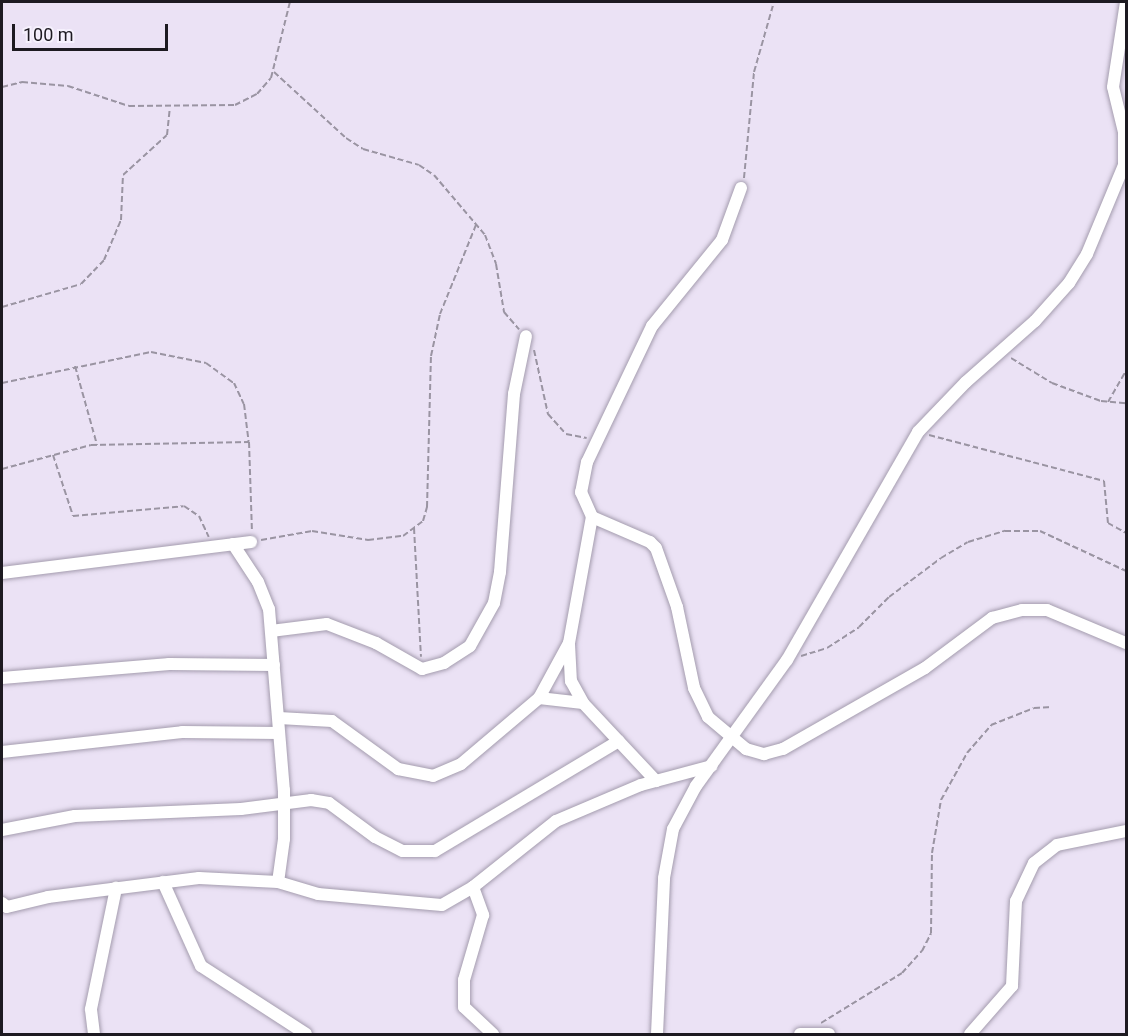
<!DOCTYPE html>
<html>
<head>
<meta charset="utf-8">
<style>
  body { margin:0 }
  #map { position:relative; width:1128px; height:1036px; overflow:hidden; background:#ebe2f5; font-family:Roboto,sans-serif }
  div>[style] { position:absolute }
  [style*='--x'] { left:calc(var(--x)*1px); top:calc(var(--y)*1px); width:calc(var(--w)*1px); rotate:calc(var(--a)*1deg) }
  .path>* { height:2px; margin-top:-1px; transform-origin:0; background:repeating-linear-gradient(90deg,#9a94a2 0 6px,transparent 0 9px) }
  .roads { filter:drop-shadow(0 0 2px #a49cae) drop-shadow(0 0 2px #a49cae) }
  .street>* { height:12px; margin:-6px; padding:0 6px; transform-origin:6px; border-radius:6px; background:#fff }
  span { translate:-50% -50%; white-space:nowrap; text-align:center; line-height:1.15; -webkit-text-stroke:4.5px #f6f1fd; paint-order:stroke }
  .frame { position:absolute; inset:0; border:3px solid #1d1a21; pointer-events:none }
  .scale { position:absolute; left:12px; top:24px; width:156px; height:27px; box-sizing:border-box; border:3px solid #1d1a21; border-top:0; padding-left:8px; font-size:18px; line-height:21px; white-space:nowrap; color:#1d1a21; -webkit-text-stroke:4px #f6f1fd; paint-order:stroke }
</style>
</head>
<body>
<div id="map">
  <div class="path">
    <div style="--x:274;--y:72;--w:98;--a:42.5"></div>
    <div style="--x:346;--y:138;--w:20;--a:33"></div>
    <div style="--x:363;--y:149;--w:58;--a:15.9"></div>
    <div style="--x:419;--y:165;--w:18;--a:34"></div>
    <div style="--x:434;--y:175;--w:79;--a:49.6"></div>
    <div style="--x:485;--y:235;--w:31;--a:69"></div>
    <div style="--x:496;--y:264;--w:49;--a:80.5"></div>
    <div style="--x:504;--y:312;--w:23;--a:49"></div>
    <div style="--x:2;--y:87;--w:21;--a:-14"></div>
    <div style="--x:22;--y:82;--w:46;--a:5"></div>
    <div style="--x:68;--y:86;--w:64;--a:18.2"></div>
    <div style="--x:129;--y:106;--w:106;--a:-0.5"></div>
    <div style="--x:235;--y:105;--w:25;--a:-27"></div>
    <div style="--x:257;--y:94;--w:21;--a:-49"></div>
    <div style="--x:271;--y:78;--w:78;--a:-76"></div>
    <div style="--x:744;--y:178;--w:106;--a:-84.6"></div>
    <div style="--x:754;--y:72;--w:73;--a:-74.1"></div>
    <div style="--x:2;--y:307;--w:82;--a:-16.2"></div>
    <div style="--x:81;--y:284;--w:33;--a:-46"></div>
    <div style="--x:104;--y:260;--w:43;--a:-67"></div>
    <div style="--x:121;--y:220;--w:45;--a:-87.5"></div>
    <div style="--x:123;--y:175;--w:59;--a:-42.3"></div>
    <div style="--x:167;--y:135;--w:27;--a:-84"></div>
    <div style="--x:534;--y:350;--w:66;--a:77.7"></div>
    <div style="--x:548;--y:414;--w:27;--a:48"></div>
    <div style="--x:566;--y:434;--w:21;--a:11"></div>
    <div style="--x:1011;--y:358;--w:48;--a:31.4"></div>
    <div style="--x:1052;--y:383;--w:52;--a:20.2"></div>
    <div style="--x:1101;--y:401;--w:25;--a:5"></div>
    <div style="--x:75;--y:366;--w:82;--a:74.4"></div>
    <div style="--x:2;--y:383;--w:152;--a:-11.8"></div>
    <div style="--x:151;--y:352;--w:56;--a:11.3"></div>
    <div style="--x:206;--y:363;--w:34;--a:36"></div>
    <div style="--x:234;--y:383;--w:23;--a:65"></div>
    <div style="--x:244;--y:404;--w:38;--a:83"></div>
    <div style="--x:1108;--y:402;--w:36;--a:-60"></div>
    <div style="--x:929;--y:435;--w:181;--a:14.7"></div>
    <div style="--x:1104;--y:481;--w:42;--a:84.6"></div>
    <div style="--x:1108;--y:523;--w:21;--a:29"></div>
    <div style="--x:53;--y:455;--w:64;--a:71.8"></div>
    <div style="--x:73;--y:516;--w:111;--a:-5.1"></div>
    <div style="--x:184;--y:506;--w:18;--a:34"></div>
    <div style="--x:199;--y:516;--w:23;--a:65"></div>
    <div style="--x:2;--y:469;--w:92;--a:-15.1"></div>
    <div style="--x:91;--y:445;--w:158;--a:-1.1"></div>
    <div style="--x:249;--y:442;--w:89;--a:88.1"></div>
    <div style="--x:414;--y:528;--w:129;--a:86.9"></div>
    <div style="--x:261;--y:540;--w:52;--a:-10"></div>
    <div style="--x:312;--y:531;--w:57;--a:9.1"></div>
    <div style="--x:368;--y:540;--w:35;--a:-7"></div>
    <div style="--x:403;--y:536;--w:25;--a:-37"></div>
    <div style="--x:423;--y:521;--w:15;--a:-74"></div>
    <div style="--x:427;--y:507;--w:151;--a:-88.5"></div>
    <div style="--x:431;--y:356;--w:43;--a:-77.9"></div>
    <div style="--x:440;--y:314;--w:96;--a:-68"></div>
    <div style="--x:801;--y:656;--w:27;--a:-17"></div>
    <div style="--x:827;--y:648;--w:38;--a:-33"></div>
    <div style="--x:859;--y:627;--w:42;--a:-45"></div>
    <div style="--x:889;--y:597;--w:65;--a:-36.9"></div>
    <div style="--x:941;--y:558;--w:31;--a:-31"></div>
    <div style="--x:968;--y:542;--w:39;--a:-17"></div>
    <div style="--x:1005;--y:531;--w:35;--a:0"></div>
    <div style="--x:1040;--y:531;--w:95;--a:24.9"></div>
    <div style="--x:821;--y:1023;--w:95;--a:-31.7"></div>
    <div style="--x:902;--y:973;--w:30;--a:-48"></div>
    <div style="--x:922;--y:951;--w:20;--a:-63"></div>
    <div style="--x:931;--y:933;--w:80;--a:-89.3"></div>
    <div style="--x:932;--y:853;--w:54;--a:-80.4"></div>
    <div style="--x:941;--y:800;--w:54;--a:-61"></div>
    <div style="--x:967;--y:753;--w:37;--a:-49"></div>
    <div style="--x:991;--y:725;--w:46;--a:-21.6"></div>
    <div style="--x:1034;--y:708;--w:18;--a:-3"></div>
  </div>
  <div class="roads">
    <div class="street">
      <div style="--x:741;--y:188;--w:55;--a:110.1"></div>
      <div style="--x:722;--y:240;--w:111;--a:129.1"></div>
      <div style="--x:652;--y:326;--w:151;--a:115.5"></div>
      <div style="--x:587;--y:462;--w:31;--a:101"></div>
      <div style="--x:581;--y:492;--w:27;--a:66"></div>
      <div style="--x:592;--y:517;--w:63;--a:23.3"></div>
      <div style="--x:650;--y:542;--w:8;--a:45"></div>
      <div style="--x:656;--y:548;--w:63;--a:70.4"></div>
      <div style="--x:677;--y:607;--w:83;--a:78.1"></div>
      <div style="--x:694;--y:688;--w:32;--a:64"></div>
      <div style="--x:708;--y:717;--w:50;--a:40.1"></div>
      <div style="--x:746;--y:749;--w:19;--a:16"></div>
      <div style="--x:764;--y:754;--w:20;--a:-15"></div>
      <div style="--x:783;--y:749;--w:163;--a:-29.7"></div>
      <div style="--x:925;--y:668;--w:84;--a:-36.7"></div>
      <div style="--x:992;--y:618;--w:31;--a:-15"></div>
      <div style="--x:1022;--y:610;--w:25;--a:0"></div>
      <div style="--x:1047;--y:610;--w:86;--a:22.7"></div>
      <div style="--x:233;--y:544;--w:45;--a:56.7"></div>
      <div style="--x:258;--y:582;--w:29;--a:68"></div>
      <div style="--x:269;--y:609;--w:182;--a:85.3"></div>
      <div style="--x:284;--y:790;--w:49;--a:90"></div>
      <div style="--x:284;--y:839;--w:43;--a:97.9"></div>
      <div style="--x:2;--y:573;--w:251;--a:-7.1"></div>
      <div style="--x:271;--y:631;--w:56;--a:-7.1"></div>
      <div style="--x:327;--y:624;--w:53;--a:21.2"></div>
      <div style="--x:376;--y:643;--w:53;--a:29.5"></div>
      <div style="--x:422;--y:669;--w:23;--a:-15"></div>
      <div style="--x:444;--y:663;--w:31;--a:-33"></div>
      <div style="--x:470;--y:646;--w:49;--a:-60.8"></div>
      <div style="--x:494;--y:603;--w:32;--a:-79"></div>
      <div style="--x:500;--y:572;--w:179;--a:-85.5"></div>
      <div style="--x:514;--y:394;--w:59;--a:-78.3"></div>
      <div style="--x:569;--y:644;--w:37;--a:87"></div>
      <div style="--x:571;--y:681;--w:25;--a:61"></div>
      <div style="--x:2;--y:678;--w:168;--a:-4.8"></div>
      <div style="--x:169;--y:664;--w:105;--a:0.5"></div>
      <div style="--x:539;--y:698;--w:44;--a:6.5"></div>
      <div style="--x:583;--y:703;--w:107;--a:46.9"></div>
      <div style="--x:279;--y:718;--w:53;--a:3.2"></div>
      <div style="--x:332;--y:721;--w:82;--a:36"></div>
      <div style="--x:398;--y:769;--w:36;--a:11"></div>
      <div style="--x:433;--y:776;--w:30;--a:-23"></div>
      <div style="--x:461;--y:764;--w:102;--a:-40.2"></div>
      <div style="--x:539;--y:698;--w:63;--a:-61.4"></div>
      <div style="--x:569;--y:643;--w:128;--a:-79.7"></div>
      <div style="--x:2;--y:752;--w:181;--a:-6.3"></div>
      <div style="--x:182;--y:732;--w:97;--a:0.6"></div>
      <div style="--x:2;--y:830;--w:74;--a:-10.9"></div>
      <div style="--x:75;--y:816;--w:166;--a:-2.4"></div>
      <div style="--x:241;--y:809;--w:71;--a:-7.3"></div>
      <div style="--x:311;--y:800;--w:18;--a:9"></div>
      <div style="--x:329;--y:803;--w:57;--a:36.5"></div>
      <div style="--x:375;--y:837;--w:31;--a:27"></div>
      <div style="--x:403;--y:851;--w:32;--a:0"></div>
      <div style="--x:435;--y:851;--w:214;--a:-30.9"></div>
      <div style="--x:163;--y:882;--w:92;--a:65.7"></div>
      <div style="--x:201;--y:966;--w:125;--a:32.9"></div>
      <div style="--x:473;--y:887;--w:30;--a:70"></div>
      <div style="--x:483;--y:915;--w:68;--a:106.3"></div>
      <div style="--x:464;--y:980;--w:27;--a:90"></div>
      <div style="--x:464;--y:1007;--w:40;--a:43"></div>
      <div style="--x:2;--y:903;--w:6;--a:39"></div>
      <div style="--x:7;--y:907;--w:42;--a:-13.7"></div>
      <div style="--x:48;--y:897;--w:152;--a:-7.2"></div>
      <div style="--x:199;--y:878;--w:79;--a:2.9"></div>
      <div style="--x:278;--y:882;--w:42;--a:16.7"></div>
      <div style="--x:318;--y:894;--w:124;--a:5.1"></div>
      <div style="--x:442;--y:905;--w:36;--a:-30"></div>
      <div style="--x:473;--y:887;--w:106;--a:-38.5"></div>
      <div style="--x:556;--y:821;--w:92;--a:-23"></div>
      <div style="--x:641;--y:785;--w:73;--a:-15"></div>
      <div style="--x:94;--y:1034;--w:25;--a:-97"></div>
      <div style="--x:91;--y:1009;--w:124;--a:-78.3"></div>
      <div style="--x:657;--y:1034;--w:156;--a:-87.4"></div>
      <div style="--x:664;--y:878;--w:50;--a:-79.6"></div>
      <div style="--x:673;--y:829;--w:49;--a:-61.9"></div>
      <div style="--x:696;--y:786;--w:155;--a:-54.2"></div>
      <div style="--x:787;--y:660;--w:263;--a:-60.1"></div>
      <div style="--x:918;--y:432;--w:69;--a:-46.2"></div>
      <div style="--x:966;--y:382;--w:92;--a:-41.5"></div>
      <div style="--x:1035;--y:321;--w:51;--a:-48.2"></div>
      <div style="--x:1069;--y:283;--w:34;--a:-58"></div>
      <div style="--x:1087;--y:254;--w:96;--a:-67.4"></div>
      <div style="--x:1124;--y:165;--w:33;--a:-90"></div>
      <div style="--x:1124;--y:132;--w:46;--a:-103.7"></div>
      <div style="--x:1113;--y:87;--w:86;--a:-81.3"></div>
      <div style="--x:800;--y:1034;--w:29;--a:0"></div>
      <div style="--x:970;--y:1034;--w:64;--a:-48.8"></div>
      <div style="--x:1012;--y:986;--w:85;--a:-87.3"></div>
      <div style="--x:1016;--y:901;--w:42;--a:-64.7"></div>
      <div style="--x:1034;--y:863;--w:29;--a:-38"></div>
      <div style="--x:1057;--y:845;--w:70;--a:-11.5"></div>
    </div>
  </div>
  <div class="frame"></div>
  <div class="scale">100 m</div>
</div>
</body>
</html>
